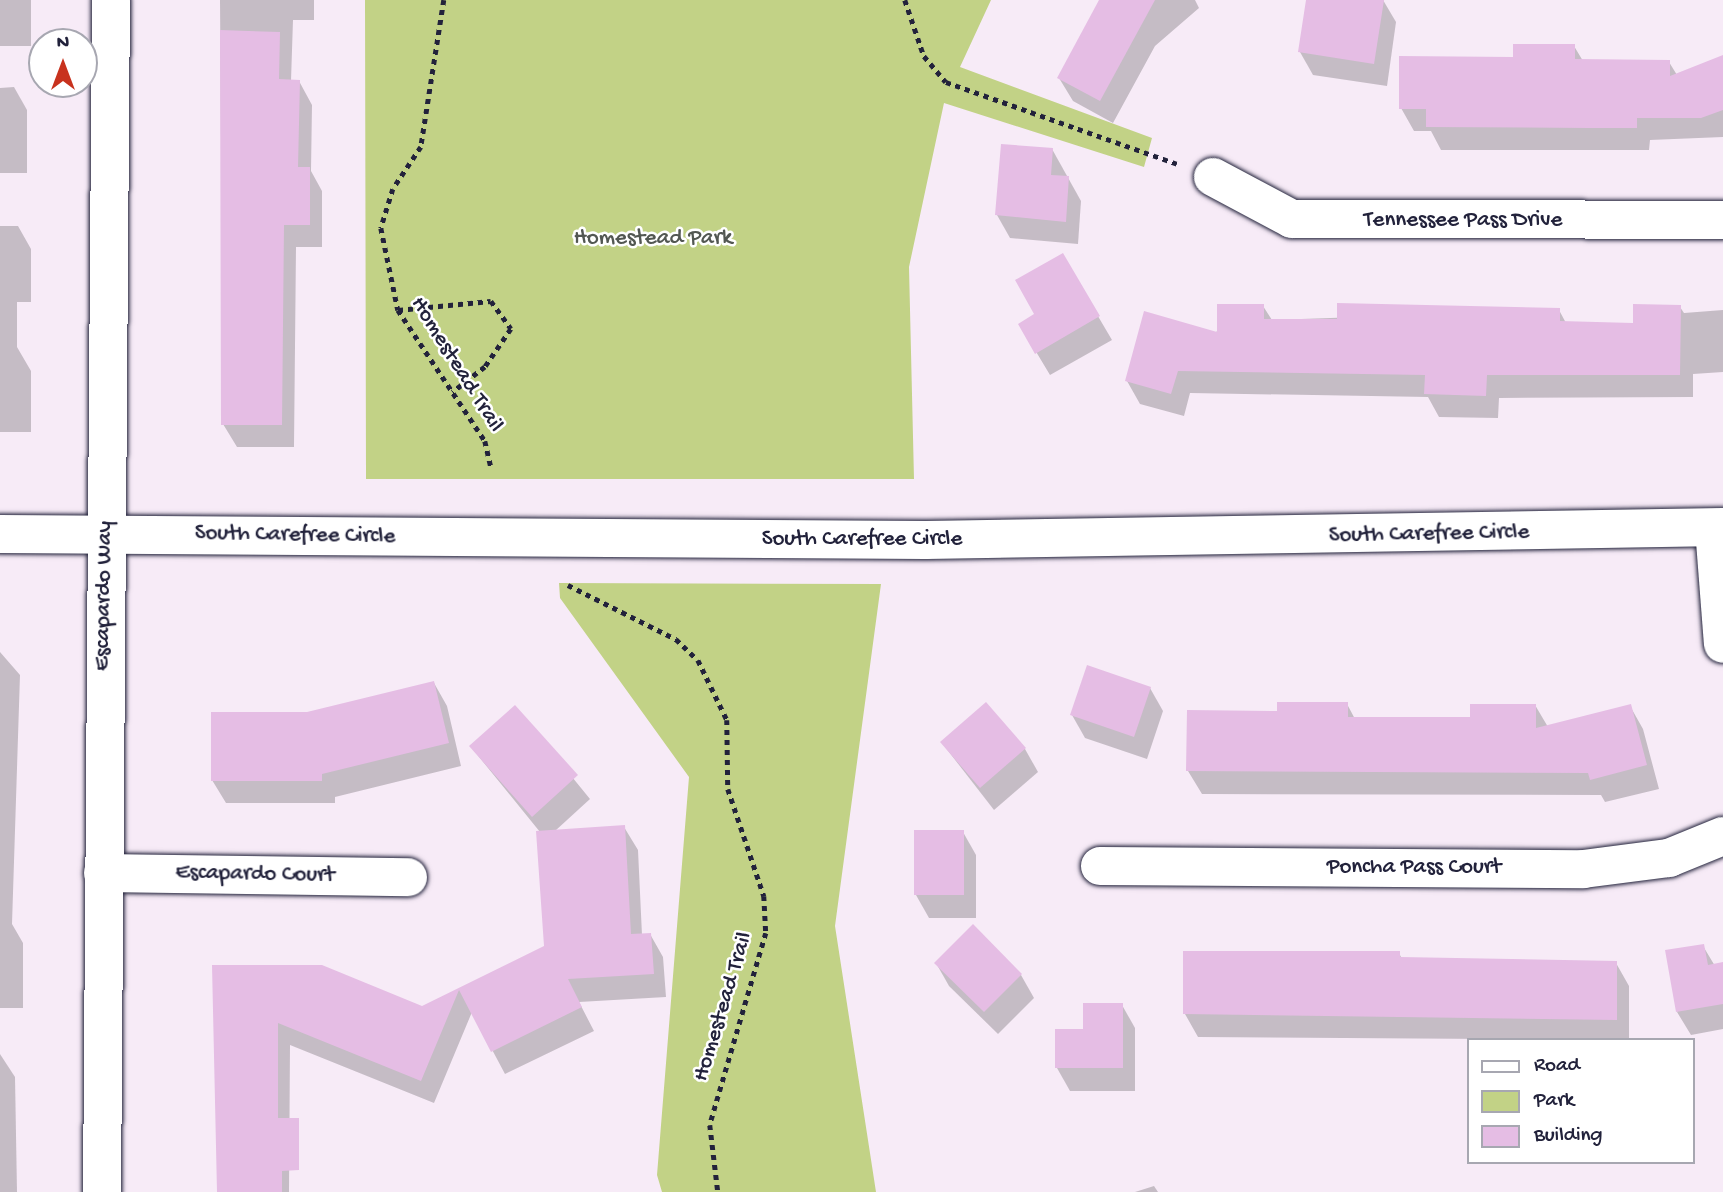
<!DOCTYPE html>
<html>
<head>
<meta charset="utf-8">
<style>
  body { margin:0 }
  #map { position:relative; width:1723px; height:1192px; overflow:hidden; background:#f7ebf7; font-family:"Gochi Hand",sans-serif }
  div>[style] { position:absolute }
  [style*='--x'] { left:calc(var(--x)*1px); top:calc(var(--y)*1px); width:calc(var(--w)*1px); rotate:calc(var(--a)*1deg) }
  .green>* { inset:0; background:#c2d286 }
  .shadow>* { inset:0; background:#0003 }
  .building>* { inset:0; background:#e5bde4 }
  .path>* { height:4.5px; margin-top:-2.25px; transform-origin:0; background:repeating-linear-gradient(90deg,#22223b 0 5px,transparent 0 10px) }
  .roads { filter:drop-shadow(0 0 2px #22223b) drop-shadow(0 0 2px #22223b) }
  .minor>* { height:38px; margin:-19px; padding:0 19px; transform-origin:19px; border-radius:19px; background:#fff }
  .major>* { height:38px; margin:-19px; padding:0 19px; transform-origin:19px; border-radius:19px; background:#fff }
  span { translate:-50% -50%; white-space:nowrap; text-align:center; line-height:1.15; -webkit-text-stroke:5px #fff; paint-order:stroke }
  .street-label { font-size:23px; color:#22223b }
  .park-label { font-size:23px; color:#525752 }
  .legend { position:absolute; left:1467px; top:1038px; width:228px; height:126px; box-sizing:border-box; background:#fff; border:2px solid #a7a7b1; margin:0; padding:9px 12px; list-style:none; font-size:21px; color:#22223b }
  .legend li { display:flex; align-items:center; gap:14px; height:35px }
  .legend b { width:35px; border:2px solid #a7a7b1 }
  .north { position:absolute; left:28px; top:28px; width:70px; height:70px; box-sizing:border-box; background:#fff; border:2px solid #a7a7b1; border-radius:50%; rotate:0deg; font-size:19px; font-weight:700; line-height:28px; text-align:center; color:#22223b }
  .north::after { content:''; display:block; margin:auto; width:24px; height:32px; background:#c8321e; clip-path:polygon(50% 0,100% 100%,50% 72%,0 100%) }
</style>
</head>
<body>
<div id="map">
  <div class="green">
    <div style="clip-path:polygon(365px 0,991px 0,960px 67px,1152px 138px,1144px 167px,944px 103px,909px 267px,914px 479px,366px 479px)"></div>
    <div style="clip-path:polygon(559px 583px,881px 584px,835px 926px,876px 1192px,662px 1192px,657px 1175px,689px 777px,560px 598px)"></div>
  </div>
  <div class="shadow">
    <div style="clip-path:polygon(0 0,31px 0,31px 46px,0 46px)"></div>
    <div style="clip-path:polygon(220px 0,314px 0,314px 20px,293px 20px,291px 81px,299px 81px,312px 105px,311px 171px,322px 191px,322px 247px,296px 247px,294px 447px,237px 447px,223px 424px)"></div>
    <div style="clip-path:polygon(1112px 0,1195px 0,1199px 8px,1155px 46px,1113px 123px,1073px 101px,1059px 78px)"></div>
    <div style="clip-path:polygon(1308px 0,1383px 0,1396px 22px,1387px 86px,1313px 75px,1300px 52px)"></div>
    <div style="clip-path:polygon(1574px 46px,1583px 61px,1669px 62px,1677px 75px,1723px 57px,1723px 137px,1650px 140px,1649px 150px,1441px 150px,1431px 131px,1414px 131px,1401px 108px,1514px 59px)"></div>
    <div style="clip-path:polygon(14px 87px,27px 110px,27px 173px,0 173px,0 88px)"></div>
    <div style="clip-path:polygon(1052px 149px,1081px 201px,1078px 244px,1010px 238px,997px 215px)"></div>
    <div style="clip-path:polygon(0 226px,18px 226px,31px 249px,31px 302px,17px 302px,17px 347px,31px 371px,31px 432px,0 432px)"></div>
    <div style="clip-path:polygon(1062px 255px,1112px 340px,1050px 375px,1020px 325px,1037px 315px)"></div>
    <div style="clip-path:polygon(1263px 306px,1272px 320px,1559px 310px,1566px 323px,1634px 324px,1680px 307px,1684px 313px,1723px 310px,1723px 372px,1693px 374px,1693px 397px,1499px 398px,1498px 418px,1439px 417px,1428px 397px,1190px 393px,1184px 416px,1140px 404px,1127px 381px)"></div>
    <div style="clip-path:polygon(0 652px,20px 675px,12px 924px,23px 943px,23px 1008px,0 1008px)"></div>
    <div style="clip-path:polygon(434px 683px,447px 706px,461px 766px,335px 797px,335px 803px,226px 803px,212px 780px)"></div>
    <div style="clip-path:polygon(1150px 688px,1163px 711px,1147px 759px,1085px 738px,1072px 715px)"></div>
    <div style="clip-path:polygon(1347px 704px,1355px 719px,1472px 719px,1535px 705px,1548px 727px,1630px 706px,1643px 729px,1659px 789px,1605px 802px,1601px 795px,1202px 794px,1188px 771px,1279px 713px)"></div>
    <div style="clip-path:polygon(515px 707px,590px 799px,555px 831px,624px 827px,638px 850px,642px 935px,650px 934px,663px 957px,666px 997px,579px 1002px,594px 1031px,505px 1074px,472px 1012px,434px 1103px,290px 1045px,289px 1192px,219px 1192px,213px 967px,422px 1008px,546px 947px,540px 832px,471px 747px)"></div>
    <div style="clip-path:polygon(942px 743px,1025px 749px,1038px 772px,994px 810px)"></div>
    <div style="clip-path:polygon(963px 832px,976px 855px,976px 918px,929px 918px,916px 895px)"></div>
    <div style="clip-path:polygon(1703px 946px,1715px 966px,1723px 964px,1723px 1029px,1691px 1035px,1677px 1012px)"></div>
    <div style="clip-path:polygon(1399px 953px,1402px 959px,1616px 963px,1629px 986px,1629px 1040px,1198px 1037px,1185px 1014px)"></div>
    <div style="clip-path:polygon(936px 963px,1021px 975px,1034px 998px,998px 1034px,949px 986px)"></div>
    <div style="clip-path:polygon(1122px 1005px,1135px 1028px,1135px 1091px,1070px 1091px,1057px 1068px,1084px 1031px)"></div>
    <div style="clip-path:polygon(0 1054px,15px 1077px,17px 1192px,0 1192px)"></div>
    <div style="clip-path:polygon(1154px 1186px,1158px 1192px,1135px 1192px)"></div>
  </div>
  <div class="building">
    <div style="clip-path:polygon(1099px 0,1155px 0,1100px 101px,1057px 78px)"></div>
    <div style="clip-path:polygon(1306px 0,1384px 0,1374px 64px,1298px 52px)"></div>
    <div style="clip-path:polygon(220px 30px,280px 32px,279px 79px,300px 80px,298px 167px,310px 167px,310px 225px,284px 225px,282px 425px,221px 425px)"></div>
    <div style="clip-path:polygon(1513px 44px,1575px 44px,1575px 59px,1670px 60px,1670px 76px,1723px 55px,1723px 110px,1701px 118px,1637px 118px,1637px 128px,1590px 128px,1426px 127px,1426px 109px,1399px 109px,1399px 56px,1513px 57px)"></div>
    <div style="clip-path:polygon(1001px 144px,1053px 148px,1051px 175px,1069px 176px,1066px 222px,995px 215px)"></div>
    <div style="clip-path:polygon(1063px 253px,1100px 316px,1035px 354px,1018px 324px,1034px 314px,1015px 280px)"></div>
    <div style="clip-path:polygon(1337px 303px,1560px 308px,1560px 321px,1633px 323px,1633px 304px,1681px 305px,1680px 375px,1487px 375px,1486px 396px,1424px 394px,1425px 375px,1178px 371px,1171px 394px,1125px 381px,1144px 311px,1217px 332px,1217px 304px,1264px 304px,1264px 319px,1337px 319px)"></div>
    <div style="clip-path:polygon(1087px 665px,1151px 687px,1134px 737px,1070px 715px)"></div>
    <div style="clip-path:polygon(434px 681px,449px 743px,322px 774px,322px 781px,211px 781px,211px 712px,307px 712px)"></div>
    <div style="clip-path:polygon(986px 702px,1026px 748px,980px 788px,940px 742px)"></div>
    <div style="clip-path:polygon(1277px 702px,1348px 702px,1348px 717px,1470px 717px,1470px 704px,1536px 704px,1536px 728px,1631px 704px,1647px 765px,1590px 780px,1588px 773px,1186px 771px,1187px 710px,1277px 711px)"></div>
    <div style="clip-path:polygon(515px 705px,578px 775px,532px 817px,469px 746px)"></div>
    <div style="clip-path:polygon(625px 825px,631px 934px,651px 933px,654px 974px,568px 979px,582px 1007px,491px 1052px,459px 990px,421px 1081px,278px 1023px,278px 1118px,299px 1118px,299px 1170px,282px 1171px,282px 1192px,217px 1192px,212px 965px,322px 965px,422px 1006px,544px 946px,536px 831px)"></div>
    <div style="clip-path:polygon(914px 830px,964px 830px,964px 895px,914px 895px)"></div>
    <div style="clip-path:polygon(973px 924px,1022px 974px,984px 1012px,934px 963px)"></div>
    <div style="clip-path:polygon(1704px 944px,1708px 965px,1723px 962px,1723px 1004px,1676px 1012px,1665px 950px)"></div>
    <div style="clip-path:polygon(1183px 951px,1400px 951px,1400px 957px,1617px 961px,1617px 1020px,1183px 1014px)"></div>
    <div style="clip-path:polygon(1083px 1003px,1123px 1003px,1123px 1068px,1055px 1068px,1055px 1029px,1083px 1029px)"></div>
  </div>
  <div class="path">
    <div style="--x:444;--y:0;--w:149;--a:98.9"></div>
    <div style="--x:421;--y:147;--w:50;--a:123.7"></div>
    <div style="--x:393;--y:189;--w:41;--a:107.1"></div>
    <div style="--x:381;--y:228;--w:84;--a:78.3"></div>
    <div style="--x:398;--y:310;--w:157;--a:56.4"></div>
    <div style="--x:485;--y:441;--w:27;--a:77"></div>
    <div style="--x:905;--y:0;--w:59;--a:71.3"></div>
    <div style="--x:924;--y:56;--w:34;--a:50"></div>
    <div style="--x:946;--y:82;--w:245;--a:19.5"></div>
    <div style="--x:398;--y:310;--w:93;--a:-5.5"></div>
    <div style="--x:491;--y:301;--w:34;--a:54"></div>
    <div style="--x:511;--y:329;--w:46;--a:124.4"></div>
    <div style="--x:485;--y:367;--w:41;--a:142"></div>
    <div style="--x:568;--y:585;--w:121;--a:26.6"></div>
    <div style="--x:676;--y:639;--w:30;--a:44"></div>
    <div style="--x:698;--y:660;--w:67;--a:64.2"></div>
    <div style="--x:727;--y:720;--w:69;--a:89.2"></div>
    <div style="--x:728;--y:789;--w:113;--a:71.4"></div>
    <div style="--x:764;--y:896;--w:37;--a:87"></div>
    <div style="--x:766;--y:933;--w:200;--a:106.3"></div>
    <div style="--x:710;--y:1125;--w:67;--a:83.2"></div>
  </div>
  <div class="roads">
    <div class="minor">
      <div style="--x:1213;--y:177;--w:89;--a:28"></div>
      <div style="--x:1292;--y:219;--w:431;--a:0.1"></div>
      <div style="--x:1714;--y:528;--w:116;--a:85.6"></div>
      <div style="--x:1100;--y:866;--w:483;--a:0.4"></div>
      <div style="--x:1583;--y:869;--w:87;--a:-7.3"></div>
      <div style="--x:1669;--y:858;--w:58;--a:-22.2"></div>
      <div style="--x:103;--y:873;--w:305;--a:0.8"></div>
      <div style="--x:102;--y:1192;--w:1192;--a:-89.57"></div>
    </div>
    <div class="major">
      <div style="--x:0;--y:534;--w:926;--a:0.37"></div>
      <div style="--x:926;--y:540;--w:797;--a:-0.93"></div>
    </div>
  </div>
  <div class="street-label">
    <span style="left:1463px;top:221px">Tennessee Pass Drive</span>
    <span style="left:456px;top:365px;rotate:58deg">Homestead Trail</span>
    <span style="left:1429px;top:535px;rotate:-1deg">South Carefree Circle</span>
    <span style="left:295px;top:536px;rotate:1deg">South Carefree Circle</span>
    <span style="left:862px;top:540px">South Carefree Circle</span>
    <span style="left:105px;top:596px;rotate:-89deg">Escapardo Way</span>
    <span style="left:1414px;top:868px">Poncha Pass Court</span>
    <span style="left:255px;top:875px;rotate:1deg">Escapardo Court</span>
    <span style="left:724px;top:1007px;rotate:-73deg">Homestead Trail</span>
  </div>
  <div class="park-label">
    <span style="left:653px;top:239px">Homestead Park</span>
  </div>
  <ul class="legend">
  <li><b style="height:9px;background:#fff"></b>Road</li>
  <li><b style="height:19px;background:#c2d286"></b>Park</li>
  <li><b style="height:19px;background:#e5bde4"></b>Building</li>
  </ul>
  <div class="north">N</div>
</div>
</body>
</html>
